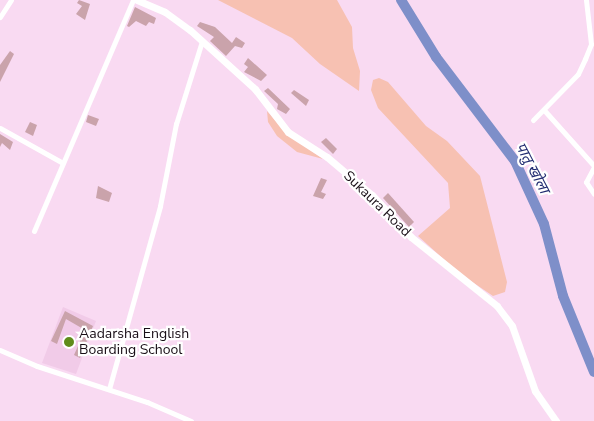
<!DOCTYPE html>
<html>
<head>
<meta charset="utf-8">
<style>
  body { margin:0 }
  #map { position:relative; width:594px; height:421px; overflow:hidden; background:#f9daf2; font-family:"Nunito Sans","Noto Sans Devanagari",sans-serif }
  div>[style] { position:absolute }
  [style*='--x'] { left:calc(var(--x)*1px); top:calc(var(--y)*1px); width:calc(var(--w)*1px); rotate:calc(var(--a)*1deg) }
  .built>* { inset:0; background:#f1cbe8 }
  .green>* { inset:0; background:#f7c1b2 }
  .river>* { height:10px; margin:-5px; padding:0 5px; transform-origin:5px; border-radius:5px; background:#7e8fc9 }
  .building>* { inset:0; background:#caa3ab }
  .street>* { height:5px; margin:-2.5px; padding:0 2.5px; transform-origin:2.5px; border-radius:2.5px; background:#fff }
  .secondary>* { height:7px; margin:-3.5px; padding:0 3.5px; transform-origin:3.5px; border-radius:3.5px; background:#fff }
  .dots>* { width:14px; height:14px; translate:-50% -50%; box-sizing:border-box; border:2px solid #fff; border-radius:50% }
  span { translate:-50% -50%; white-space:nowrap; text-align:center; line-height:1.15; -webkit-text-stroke:4.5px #fff; paint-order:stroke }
  .street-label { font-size:14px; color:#180e16 }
  .poi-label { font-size:14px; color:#180e16 }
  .left { translate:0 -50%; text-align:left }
  .water-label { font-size:15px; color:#212c71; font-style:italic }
</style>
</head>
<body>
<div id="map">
  <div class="built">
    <div style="clip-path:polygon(63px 307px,96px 321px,76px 374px,42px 363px)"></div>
  </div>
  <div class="green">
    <div style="clip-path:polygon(218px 0,337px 0,352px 27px,353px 48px,360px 71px,359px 91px,320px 64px,292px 38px)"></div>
    <div style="clip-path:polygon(379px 78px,388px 82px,426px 126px,447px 141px,480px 176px,507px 282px,505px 292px,493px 296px,459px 273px,418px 236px,450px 208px,448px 183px,378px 108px,371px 90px,373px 80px)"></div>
    <div style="clip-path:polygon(267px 111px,287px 134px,323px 159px,297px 152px,277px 136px,268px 122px)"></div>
  </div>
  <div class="river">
    <div style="--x:401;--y:0;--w:67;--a:58.4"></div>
    <div style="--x:436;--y:57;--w:131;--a:52.8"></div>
    <div style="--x:515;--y:161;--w:69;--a:65.3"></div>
    <div style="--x:544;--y:224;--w:74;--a:75.2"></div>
    <div style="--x:563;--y:296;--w:82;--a:67.8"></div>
  </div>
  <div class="building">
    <div style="clip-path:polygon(79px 0,90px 4px,85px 20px,76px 14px,82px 6px,77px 3px)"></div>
    <div style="clip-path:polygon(135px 7px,156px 18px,154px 24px,149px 22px,146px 26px,136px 21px,129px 27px,127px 26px)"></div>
    <div style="clip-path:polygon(200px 22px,215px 27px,232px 43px,236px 37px,245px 43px,242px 48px,235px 46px,226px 56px,210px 41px,214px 37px,197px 26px)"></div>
    <div style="clip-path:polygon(10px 51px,14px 54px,0 82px,0 65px)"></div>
    <div style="clip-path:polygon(248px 58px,267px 75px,261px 81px,244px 72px,248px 67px,244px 64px)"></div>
    <div style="clip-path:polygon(268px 88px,290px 109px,286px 114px,277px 109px,278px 104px,264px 91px)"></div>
    <div style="clip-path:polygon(294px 90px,309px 100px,306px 106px,291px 93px)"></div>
    <div style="clip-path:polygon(88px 115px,99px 119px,96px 126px,86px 122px)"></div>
    <div style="clip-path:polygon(30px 122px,37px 125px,33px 136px,25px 132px)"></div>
    <div style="clip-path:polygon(0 134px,13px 142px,10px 150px,2px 143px,0 147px)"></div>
    <div style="clip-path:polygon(326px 138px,337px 149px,333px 154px,321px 142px)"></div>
    <div style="clip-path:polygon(321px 178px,327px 180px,321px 192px,326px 194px,323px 199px,313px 196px)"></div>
    <div style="clip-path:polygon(98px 186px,112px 193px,109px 202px,96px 198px)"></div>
    <div style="clip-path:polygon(388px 193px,414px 222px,409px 227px,383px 198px)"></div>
    <div style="clip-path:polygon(65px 311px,93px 326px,80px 358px,74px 355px,85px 330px,66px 319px,57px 344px,51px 341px)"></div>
  </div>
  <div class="street">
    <div style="--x:0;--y:17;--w:20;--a:-57"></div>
    <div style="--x:544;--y:110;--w:75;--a:48.2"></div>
    <div style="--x:533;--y:120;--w:64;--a:-45.6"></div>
    <div style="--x:578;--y:74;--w:17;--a:-65"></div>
    <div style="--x:585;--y:59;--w:16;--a:-68"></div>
    <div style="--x:591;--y:44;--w:44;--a:-96.5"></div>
    <div style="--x:0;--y:128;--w:72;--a:29.1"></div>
    <div style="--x:594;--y:167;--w:17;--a:118"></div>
    <div style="--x:586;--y:182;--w:14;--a:56"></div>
    <div style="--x:34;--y:231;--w:251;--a:-66.8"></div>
    <div style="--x:0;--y:350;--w:40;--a:23.4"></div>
    <div style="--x:37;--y:366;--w:116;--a:18.1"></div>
    <div style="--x:147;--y:402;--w:48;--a:23.4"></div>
    <div style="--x:109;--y:389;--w:190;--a:-74.4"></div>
    <div style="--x:160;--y:206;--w:84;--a:-79"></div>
    <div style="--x:176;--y:124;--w:87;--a:-72.6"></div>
  </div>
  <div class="secondary">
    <div style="--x:137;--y:0;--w:30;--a:23"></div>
    <div style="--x:165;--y:12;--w:31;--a:36"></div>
    <div style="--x:190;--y:30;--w:88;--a:42.2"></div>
    <div style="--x:255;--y:89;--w:54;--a:52.5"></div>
    <div style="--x:288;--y:132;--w:46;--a:32.7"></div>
    <div style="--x:327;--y:157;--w:59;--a:40.2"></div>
    <div style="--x:372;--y:195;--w:57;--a:47.1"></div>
    <div style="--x:411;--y:237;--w:110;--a:38.7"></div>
    <div style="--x:497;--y:306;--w:25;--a:53"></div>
    <div style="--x:512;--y:326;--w:69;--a:70.5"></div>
    <div style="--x:535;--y:391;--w:37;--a:55"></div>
  </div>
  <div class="dots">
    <div style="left:69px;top:342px;background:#608c1b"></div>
  </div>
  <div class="street-label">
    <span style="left:377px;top:204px;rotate:44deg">Sukaura Road</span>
  </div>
  <div class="poi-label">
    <span class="left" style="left:79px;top:342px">Aadarsha English<br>Boarding School</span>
  </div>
  <div class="water-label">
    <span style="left:532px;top:168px;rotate:62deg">पातु खोला</span>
  </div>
</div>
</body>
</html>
